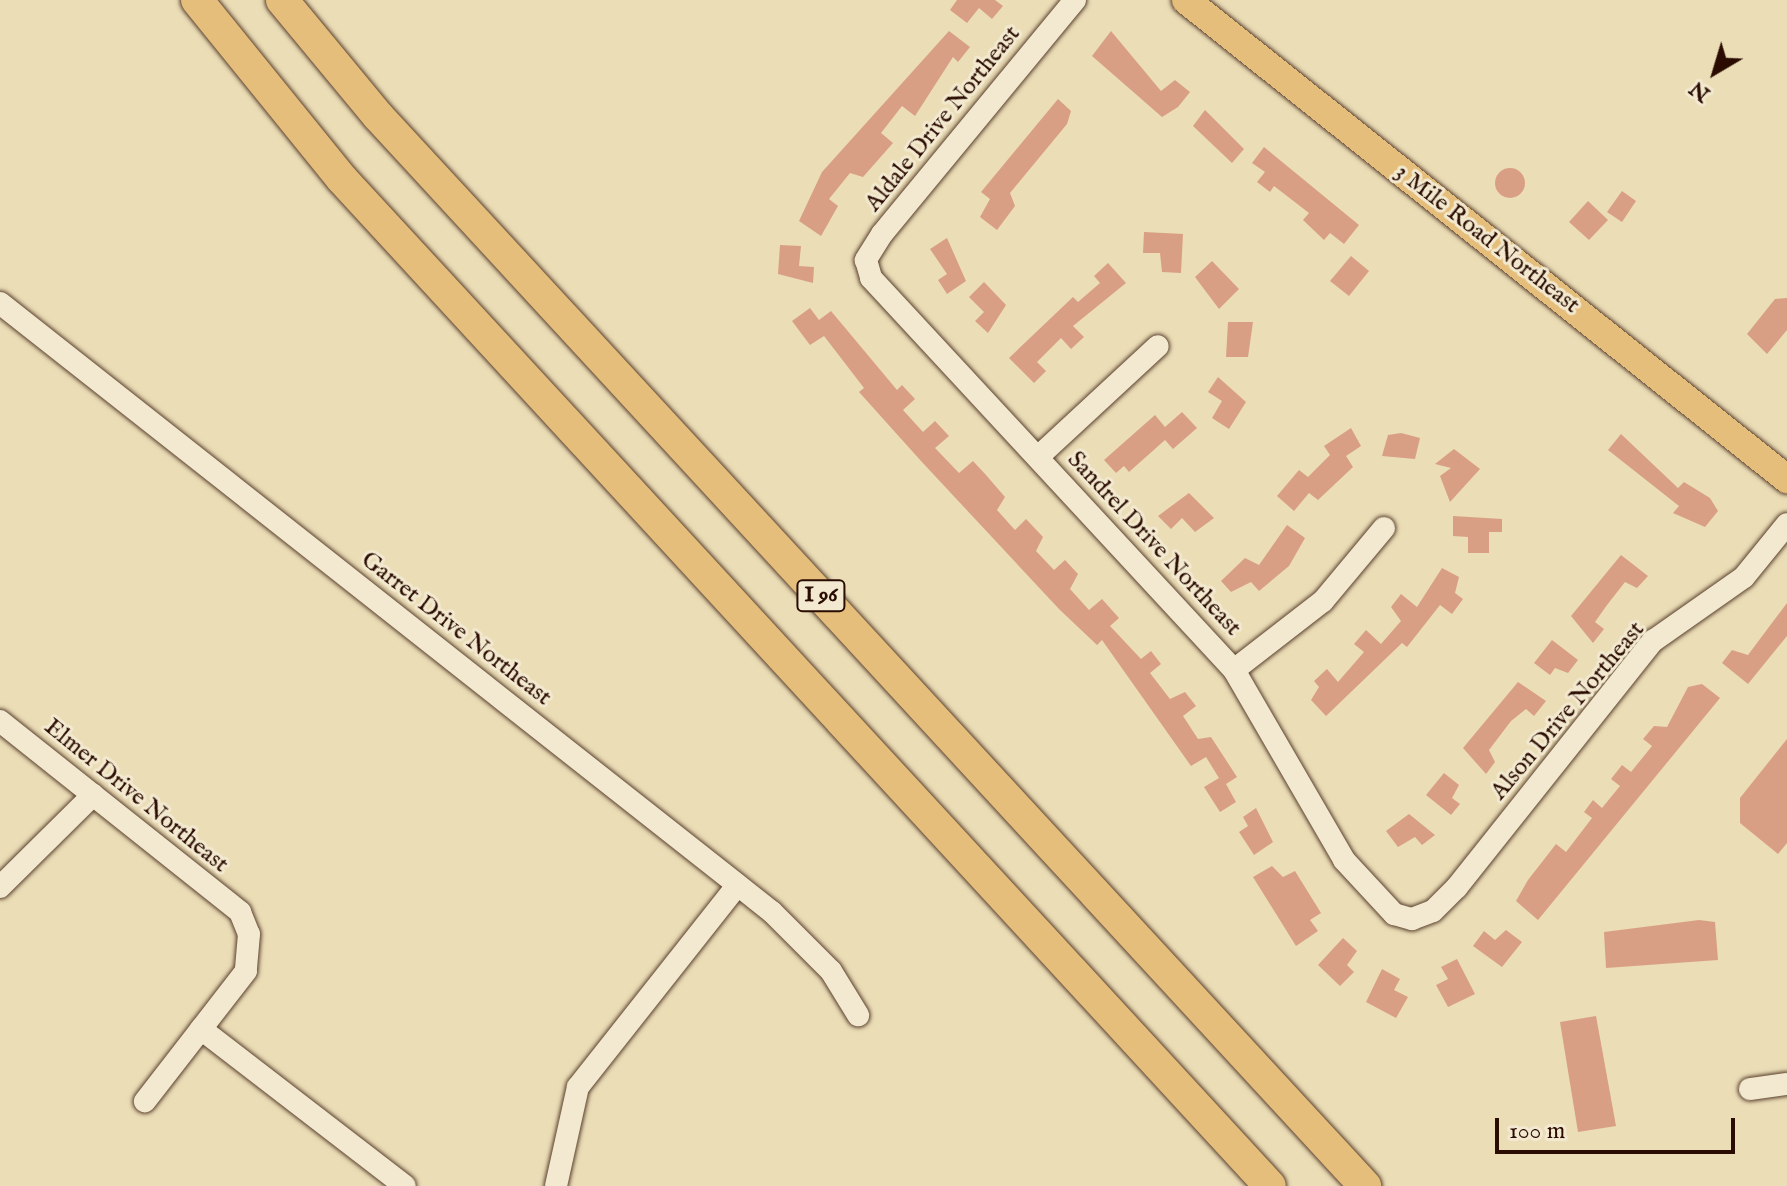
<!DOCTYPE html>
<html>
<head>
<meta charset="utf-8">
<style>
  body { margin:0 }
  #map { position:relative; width:1787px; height:1186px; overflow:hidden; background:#ebddb6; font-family:"IM FELL English",serif }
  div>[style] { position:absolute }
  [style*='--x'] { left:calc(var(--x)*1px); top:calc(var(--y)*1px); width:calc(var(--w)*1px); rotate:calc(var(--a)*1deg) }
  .building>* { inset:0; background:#d99f85 }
  .round { border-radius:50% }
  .roads { filter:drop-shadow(0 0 2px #5a402e) drop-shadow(0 0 2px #5a402e) }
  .minor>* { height:22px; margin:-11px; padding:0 11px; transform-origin:11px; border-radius:11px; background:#f2e9d0 }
  .major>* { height:28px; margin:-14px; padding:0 14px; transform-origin:14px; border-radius:14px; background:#e6be7b }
  .highway>* { height:32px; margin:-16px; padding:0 16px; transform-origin:16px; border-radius:16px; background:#e6be7b }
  span { translate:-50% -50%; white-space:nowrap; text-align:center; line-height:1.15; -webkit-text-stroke:6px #f2e9d0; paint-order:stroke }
  .shield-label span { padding:2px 6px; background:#f2e9d0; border:2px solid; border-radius:6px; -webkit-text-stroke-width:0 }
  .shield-label { font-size:22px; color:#2a0c00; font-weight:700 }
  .street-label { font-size:24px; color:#2a0c00 }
  .north { position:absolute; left:1675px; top:32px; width:80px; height:80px; -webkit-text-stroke:6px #f2e9d0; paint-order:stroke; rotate:218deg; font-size:22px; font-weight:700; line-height:32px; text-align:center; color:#2a0c00 }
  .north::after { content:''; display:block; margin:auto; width:28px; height:36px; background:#2a0c00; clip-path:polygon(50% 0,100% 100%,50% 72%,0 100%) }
  .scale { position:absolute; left:1495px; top:1118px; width:240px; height:36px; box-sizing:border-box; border:4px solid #2a0c00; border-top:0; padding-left:10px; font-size:24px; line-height:28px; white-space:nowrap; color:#2a0c00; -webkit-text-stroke:6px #f2e9d0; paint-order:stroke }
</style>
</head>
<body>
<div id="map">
  <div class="building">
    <div style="clip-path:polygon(957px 0,995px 0,1003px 6px,992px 19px,979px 8px,967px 23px,950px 10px)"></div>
    <div style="clip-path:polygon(949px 31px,970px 47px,958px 62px,953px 57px,915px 116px,902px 106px,881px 133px,893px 143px,863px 177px,850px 173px,829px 199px,838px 206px,821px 236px,799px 221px,822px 172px)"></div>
    <div style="clip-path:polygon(1111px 31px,1161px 91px,1175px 80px,1190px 92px,1178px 107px,1162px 117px,1092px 56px)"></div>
    <div style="clip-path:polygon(1058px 99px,1071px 111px,1067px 124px,1010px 193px,1015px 206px,997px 230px,980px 217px,990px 199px,981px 192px)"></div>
    <div style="clip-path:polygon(1205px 110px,1244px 149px,1232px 163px,1193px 126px)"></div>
    <div style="clip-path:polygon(1264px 147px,1359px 225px,1344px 244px,1330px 233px,1324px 240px,1303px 220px,1309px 213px,1274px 186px,1270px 192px,1257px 182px,1265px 172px,1252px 163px)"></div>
    <div class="round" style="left:1495px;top:168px;width:30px;height:30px"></div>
    <div style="clip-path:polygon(1622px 191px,1636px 201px,1622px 222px,1607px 212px)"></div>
    <div style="clip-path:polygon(1588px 201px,1608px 220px,1589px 240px,1569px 222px)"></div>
    <div style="clip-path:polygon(1144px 232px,1183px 234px,1181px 273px,1162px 272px,1160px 253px,1143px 253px)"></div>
    <div style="clip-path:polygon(947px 238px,966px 281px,947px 294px,938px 280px,947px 274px,930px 249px)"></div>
    <div style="clip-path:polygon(780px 245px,801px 246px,799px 266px,814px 267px,813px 283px,778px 274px)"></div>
    <div style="clip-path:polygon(1351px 256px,1369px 271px,1349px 296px,1330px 281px)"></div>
    <div style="clip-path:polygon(1212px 261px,1239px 289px,1219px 309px,1195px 277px)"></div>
    <div style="clip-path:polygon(1108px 263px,1126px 283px,1073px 326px,1084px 337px,1071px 349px,1061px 338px,1037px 362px,1046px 371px,1034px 383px,1009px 358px,1073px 297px,1078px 302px,1100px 283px,1094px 276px)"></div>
    <div style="clip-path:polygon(984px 282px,1006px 305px,988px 333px,975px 321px,984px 312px,969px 297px)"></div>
    <div style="clip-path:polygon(1787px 298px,1787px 330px,1767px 354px,1747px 334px,1775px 299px)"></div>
    <div style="clip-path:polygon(810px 308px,819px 320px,831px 311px,897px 390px,902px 385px,915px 399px,903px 410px,923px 432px,935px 421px,949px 436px,935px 448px,959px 473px,973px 461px,986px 475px,1005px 497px,997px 510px,1015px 530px,1026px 519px,1043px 537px,1036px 551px,1054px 570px,1065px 560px,1078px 574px,1070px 589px,1089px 610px,1102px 599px,1119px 618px,1110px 626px,1141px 659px,1151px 651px,1161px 664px,1150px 673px,1170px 699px,1185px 692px,1196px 706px,1183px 716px,1198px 739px,1211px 737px,1237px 777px,1226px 784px,1236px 802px,1220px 812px,1204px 787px,1219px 778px,1206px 757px,1191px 766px,1102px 640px,1097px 645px,1059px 609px,921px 461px,859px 392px,864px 388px,824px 336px,810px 345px,792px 321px)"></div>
    <div style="clip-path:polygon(1228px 322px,1253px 322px,1248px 357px,1226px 357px)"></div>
    <div style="clip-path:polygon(1218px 377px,1246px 402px,1229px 429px,1212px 418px,1222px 401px,1208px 392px)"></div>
    <div style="clip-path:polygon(1182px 412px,1197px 428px,1173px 449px,1165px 440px,1129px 472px,1124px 466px,1116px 473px,1104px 460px,1155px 415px,1165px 427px)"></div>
    <div style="clip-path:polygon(1351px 428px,1361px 446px,1346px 456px,1353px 467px,1318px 500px,1309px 493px,1294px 511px,1277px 496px,1299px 470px,1308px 477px,1330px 455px,1324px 446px)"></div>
    <div style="clip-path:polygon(1401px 433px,1420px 438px,1415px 459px,1382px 456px,1388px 435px)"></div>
    <div style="clip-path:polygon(1621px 434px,1678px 488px,1684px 482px,1710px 498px,1718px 511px,1705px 527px,1673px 513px,1679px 506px,1608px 450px)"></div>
    <div style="clip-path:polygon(1454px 449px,1480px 469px,1450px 502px,1440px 476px,1451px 468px,1435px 464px)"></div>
    <div style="clip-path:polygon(1189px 493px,1214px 518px,1195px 532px,1182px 518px,1171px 529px,1158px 516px)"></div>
    <div style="clip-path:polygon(1453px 516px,1502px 519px,1502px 532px,1489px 532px,1489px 553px,1468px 553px,1468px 537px,1453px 536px)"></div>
    <div style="clip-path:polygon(1287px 525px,1305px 538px,1289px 566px,1259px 591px,1251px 582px,1231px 592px,1221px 581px,1245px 558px,1259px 565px)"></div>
    <div style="clip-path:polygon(1621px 555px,1648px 576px,1637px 588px,1625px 582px,1607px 605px,1595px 622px,1604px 629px,1593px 643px,1571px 616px)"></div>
    <div style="clip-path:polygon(1442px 568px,1459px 577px,1455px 593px,1463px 599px,1452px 614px,1440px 605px,1407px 647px,1402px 643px,1326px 716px,1311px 700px,1319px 687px,1314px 681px,1327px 669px,1338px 682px,1364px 652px,1354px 644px,1366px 630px,1381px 644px,1401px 621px,1391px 607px,1401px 594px,1417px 607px)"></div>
    <div style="clip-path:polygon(1787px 603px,1787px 636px,1748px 684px,1722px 663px,1732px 650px,1748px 655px)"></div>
    <div style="clip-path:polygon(1552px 640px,1578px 660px,1568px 673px,1555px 668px,1550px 675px,1534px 663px)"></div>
    <div style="clip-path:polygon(1518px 682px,1546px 701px,1534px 716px,1526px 709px,1511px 721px,1489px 750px,1495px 762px,1486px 774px,1463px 748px)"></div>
    <div style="clip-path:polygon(1702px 684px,1720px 698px,1538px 920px,1516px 901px,1528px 880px,1556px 844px,1566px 852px,1592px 818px,1584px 812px,1593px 800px,1602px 808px,1620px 786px,1611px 779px,1622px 765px,1631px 772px,1652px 746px,1643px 739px,1654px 726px,1667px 727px,1688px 687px)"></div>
    <div style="clip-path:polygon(1787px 739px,1787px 843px,1778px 854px,1740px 823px,1740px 798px)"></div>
    <div style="clip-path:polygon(1444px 773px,1459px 785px,1452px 798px,1460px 804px,1451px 815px,1426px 795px)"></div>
    <div style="clip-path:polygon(1256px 808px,1273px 842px,1254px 855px,1239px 832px,1248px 826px,1243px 817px)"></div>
    <div style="clip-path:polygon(1409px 814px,1435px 835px,1422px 845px,1415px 837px,1398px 847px,1386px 831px)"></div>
    <div style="clip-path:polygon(1272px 866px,1283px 877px,1295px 871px,1321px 913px,1310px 920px,1318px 931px,1296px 946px,1253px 877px)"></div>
    <div style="clip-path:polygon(1699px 920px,1715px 922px,1718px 960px,1606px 968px,1604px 932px)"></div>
    <div style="clip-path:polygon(1506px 930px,1522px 942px,1502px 967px,1473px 946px,1484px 931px,1495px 940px)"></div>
    <div style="clip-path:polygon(1343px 938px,1357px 951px,1347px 965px,1354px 972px,1340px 986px,1318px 965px)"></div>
    <div style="clip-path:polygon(1457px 959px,1475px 994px,1448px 1007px,1436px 985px,1448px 979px,1441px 967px)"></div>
    <div style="clip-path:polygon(1382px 969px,1400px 979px,1394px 990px,1408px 997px,1396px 1018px,1366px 1002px)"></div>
    <div style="clip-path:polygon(1596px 1016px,1616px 1126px,1578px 1132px,1560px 1022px)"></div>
  </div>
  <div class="roads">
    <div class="minor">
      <div style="--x:1075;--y:0;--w:303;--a:129.5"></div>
      <div style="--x:882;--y:234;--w:31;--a:122"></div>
      <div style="--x:866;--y:260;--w:19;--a:74"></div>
      <div style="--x:871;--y:278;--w:534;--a:47.2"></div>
      <div style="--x:1234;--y:670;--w:220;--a:59.9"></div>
      <div style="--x:1344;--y:860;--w:74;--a:47.2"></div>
      <div style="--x:1394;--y:914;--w:19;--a:16"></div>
      <div style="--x:1412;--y:919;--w:22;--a:-21"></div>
      <div style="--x:1433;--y:911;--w:34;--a:-45"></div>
      <div style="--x:1457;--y:887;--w:315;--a:-51.5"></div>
      <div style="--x:1653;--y:641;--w:111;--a:-35.1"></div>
      <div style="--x:1744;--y:577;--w:68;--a:-50.9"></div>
      <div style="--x:0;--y:303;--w:983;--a:38.27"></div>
      <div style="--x:772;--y:912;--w:83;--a:45"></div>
      <div style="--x:831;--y:971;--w:52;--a:58.5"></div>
      <div style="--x:1038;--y:457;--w:163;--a:-42.8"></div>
      <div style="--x:1234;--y:670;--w:113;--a:-37.8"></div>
      <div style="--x:1323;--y:601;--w:95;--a:-50.1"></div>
      <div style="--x:0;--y:721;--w:307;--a:38.5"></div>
      <div style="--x:240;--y:912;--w:24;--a:68"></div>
      <div style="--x:249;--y:934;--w:37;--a:95"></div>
      <div style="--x:246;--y:971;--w:165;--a:127.8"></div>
      <div style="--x:0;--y:887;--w:131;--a:-44.7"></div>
      <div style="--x:201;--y:1029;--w:257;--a:37.6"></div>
      <div style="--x:1750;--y:1089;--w:37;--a:-8"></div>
      <div style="--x:556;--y:1186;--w:101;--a:-77.5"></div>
      <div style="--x:578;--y:1087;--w:256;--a:-51.7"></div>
    </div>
    <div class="major">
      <div style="--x:1186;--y:0;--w:769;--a:38.56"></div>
    </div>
    <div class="highway">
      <div style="--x:197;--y:0;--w:230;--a:51"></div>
      <div style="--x:342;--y:179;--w:1369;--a:47.34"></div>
      <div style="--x:282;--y:0;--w:151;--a:50.4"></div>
      <div style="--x:378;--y:116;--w:1456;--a:47.31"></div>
    </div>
  </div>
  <div class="shield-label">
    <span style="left:821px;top:596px">I 96</span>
  </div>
  <div class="street-label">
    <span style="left:943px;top:119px;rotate:-51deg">Aldale Drive Northeast</span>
    <span style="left:1487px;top:239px;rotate:38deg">3 Mile Road Northeast</span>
    <span style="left:1154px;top:544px;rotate:47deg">Sandrel Drive Northeast</span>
    <span style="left:456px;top:629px;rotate:38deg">Garret Drive Northeast</span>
    <span style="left:1568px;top:711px;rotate:-50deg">Alson Drive Northeast</span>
    <span style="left:136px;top:796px;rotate:39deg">Elmer Drive Northeast</span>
  </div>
  <div class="north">N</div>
  <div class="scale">100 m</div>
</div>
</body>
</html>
